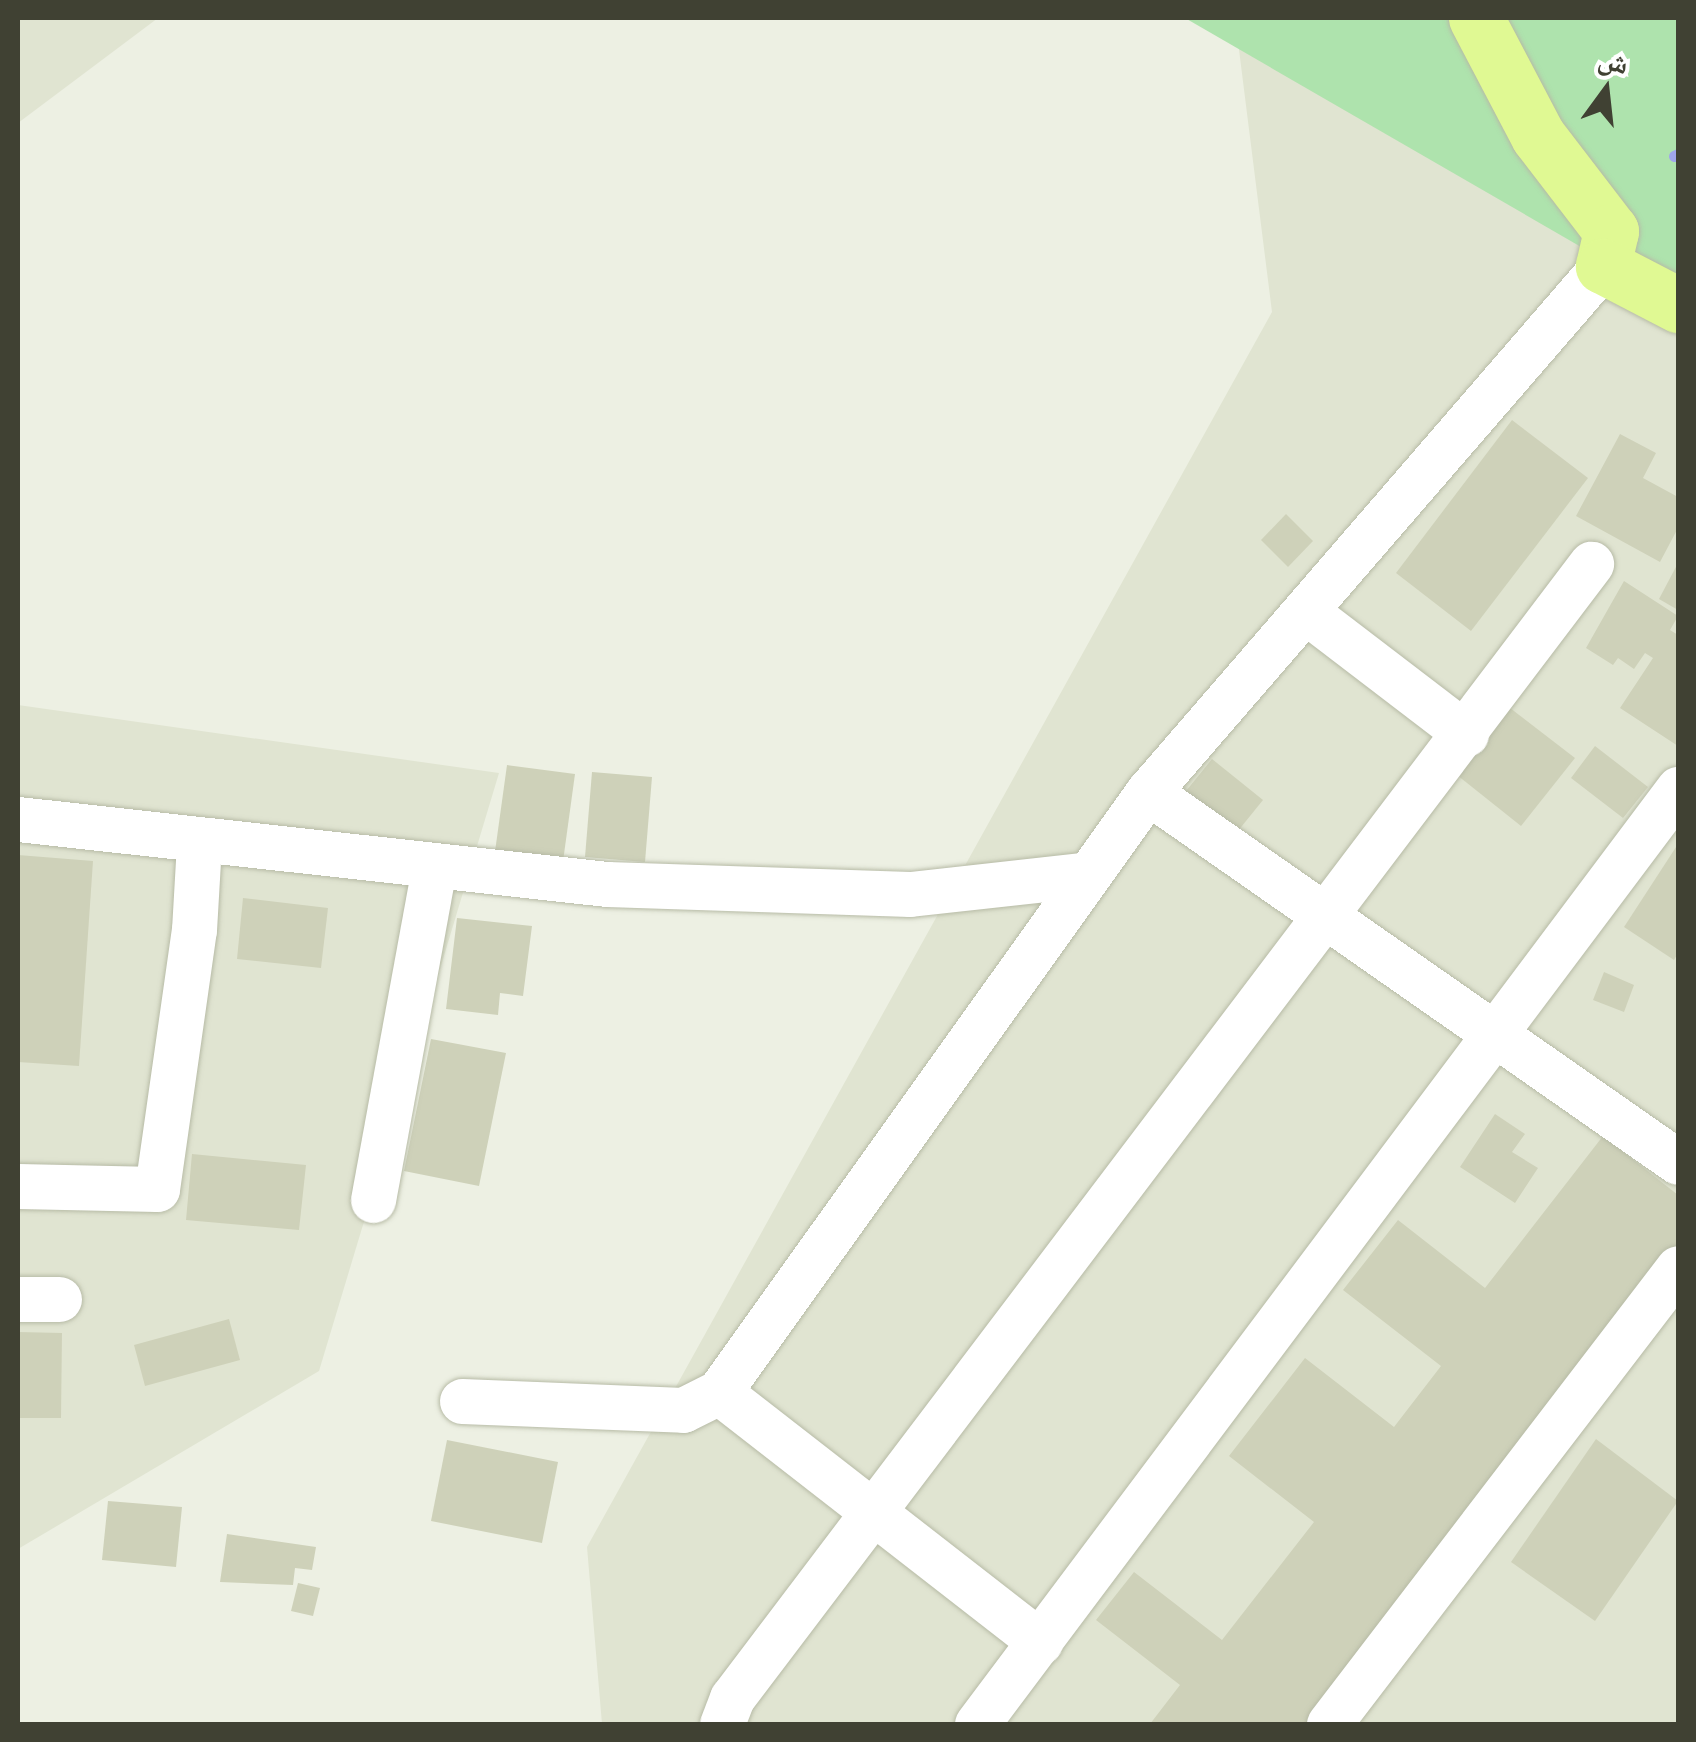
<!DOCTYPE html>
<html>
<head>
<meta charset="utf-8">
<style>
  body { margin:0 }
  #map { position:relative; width:1696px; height:1742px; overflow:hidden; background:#edf0e3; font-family:Quicksand,"Noto Naskh Arabic",sans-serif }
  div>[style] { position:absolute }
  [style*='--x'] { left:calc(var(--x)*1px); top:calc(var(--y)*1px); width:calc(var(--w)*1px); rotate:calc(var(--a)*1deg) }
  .residential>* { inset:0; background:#e0e4d1 }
  .green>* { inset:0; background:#aee3ad }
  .stream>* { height:11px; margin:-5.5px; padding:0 5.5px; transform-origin:5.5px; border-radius:5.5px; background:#a0a6eb }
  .building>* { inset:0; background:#ced1b9 }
  .roads { filter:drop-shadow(0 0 2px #b7bba6) drop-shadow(0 0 2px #b7bba6) }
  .minor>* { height:45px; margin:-22.5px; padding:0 22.5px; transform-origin:22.5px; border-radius:22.5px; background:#fff }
  .major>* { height:55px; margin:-27.5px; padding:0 27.5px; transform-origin:27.5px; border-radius:27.5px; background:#e0f993 }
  span { translate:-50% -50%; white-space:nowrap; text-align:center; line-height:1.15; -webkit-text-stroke:10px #fff; paint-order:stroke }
  .frame { position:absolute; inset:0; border:20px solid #404133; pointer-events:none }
  .north { position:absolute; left:1556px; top:40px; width:100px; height:100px; -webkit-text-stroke:8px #fff; paint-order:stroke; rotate:15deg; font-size:28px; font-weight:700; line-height:40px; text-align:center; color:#404133 }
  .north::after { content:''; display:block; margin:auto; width:35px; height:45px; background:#404133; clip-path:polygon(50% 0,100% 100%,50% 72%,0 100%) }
</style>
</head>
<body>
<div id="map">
  <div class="residential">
    <div style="clip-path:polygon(18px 18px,158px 18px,18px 123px)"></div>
    <div style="clip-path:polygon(1235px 18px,1678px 18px,1678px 1724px,602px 1724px,587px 1547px,1272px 312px)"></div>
    <div style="clip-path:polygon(18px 705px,499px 773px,319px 1371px,18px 1549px)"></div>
  </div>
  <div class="green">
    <div style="clip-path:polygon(1185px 18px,1678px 18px,1678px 272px,1659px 292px)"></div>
  </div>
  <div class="stream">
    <div style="--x:1674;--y:156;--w:4;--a:-27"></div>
  </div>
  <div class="building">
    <div style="clip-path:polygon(1512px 420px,1588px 478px,1471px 631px,1396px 573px)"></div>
    <div style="clip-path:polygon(1620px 434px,1656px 453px,1643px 478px,1678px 497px,1678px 528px,1660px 562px,1576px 516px)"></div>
    <div style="clip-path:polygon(1286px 514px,1313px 541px,1288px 567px,1261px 540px)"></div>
    <div style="clip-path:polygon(1678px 563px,1678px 610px,1659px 599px)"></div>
    <div style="clip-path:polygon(1624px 581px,1678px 616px,1670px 630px,1678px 635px,1678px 746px,1620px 708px,1653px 658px,1645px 653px,1634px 669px,1618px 658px,1613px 665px,1586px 648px)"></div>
    <div style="clip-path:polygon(1510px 708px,1575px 758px,1521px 826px,1457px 775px)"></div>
    <div style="clip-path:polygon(1595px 746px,1648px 787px,1623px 818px,1571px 778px)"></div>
    <div style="clip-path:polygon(1212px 759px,1263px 800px,1229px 842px,1178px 801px)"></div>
    <div style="clip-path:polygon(507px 765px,575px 774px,561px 876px,493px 866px)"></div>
    <div style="clip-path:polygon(592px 772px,652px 777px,645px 862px,585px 857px)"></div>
    <div style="clip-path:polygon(1678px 844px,1678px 953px,1674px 960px,1624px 927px)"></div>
    <div style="clip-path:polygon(18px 855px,93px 861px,79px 1066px,18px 1062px)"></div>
    <div style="clip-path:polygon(243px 898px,328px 908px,321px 968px,237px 959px)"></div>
    <div style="clip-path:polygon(457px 918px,532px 926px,523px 996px,500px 993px,498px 1015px,446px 1009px)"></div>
    <div style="clip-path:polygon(1604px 972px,1634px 985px,1624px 1012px,1593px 1000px)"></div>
    <div style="clip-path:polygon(431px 1039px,506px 1053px,479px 1186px,404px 1171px)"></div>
    <div style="clip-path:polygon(1495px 1114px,1525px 1134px,1512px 1152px,1538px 1168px,1515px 1203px,1460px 1167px)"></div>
    <div style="clip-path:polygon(1603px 1136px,1678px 1195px,1678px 1246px,1306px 1724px,1150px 1724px,1180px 1685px,1096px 1620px,1134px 1572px,1222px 1640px,1314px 1522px,1229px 1456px,1305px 1358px,1394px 1427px,1441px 1366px,1343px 1290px,1398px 1220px,1485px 1288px)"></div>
    <div style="clip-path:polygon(192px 1154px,306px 1165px,299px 1230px,186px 1220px)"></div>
    <div style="clip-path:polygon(229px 1319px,240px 1360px,145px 1386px,134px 1345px)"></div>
    <div style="clip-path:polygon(18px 1332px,62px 1333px,61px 1418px,18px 1418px)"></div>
    <div style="clip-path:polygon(1596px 1439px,1678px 1501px,1595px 1621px,1511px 1562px)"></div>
    <div style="clip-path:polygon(447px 1440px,558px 1462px,542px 1543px,431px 1521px)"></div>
    <div style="clip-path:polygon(108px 1501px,182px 1507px,176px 1567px,102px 1560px)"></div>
    <div style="clip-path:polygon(227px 1534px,316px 1547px,312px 1570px,295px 1568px,293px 1585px,220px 1582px)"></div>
    <div style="clip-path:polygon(298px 1583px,320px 1588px,313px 1616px,291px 1611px)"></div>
  </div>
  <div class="roads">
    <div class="minor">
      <div style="--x:1308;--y:613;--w:199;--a:37.4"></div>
      <div style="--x:1148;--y:792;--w:646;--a:34.92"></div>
      <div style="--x:18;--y:819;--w:593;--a:6.3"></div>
      <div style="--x:607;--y:884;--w:303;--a:1.9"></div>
      <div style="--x:910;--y:894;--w:174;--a:-6.3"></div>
      <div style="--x:18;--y:1186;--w:139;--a:1.2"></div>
      <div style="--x:157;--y:1189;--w:262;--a:-81.9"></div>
      <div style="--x:194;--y:930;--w:87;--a:-86.7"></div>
      <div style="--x:373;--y:1200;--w:340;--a:-79.6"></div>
      <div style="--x:18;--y:1299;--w:41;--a:0"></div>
      <div style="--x:719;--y:1392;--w:407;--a:37.9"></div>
      <div style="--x:462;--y:1401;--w:221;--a:2.3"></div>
      <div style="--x:683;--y:1410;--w:40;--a:-26.6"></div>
      <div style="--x:719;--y:1392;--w:738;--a:-54.44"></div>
      <div style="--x:1148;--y:792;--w:695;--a:-49.14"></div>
      <div style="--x:722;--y:1724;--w:28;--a:-69"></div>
      <div style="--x:732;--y:1698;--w:1423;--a:-52.86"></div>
      <div style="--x:977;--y:1724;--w:1169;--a:-53.14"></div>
      <div style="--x:1329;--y:1724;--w:574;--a:-52.57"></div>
    </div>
    <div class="major">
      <div style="--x:1476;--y:18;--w:133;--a:62.3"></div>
      <div style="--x:1538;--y:136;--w:120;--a:52.5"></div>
      <div style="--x:1611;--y:231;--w:36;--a:103"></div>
      <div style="--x:1603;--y:266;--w:85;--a:27.5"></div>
    </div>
  </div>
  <div class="frame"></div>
  <div class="north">ش</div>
</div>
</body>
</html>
